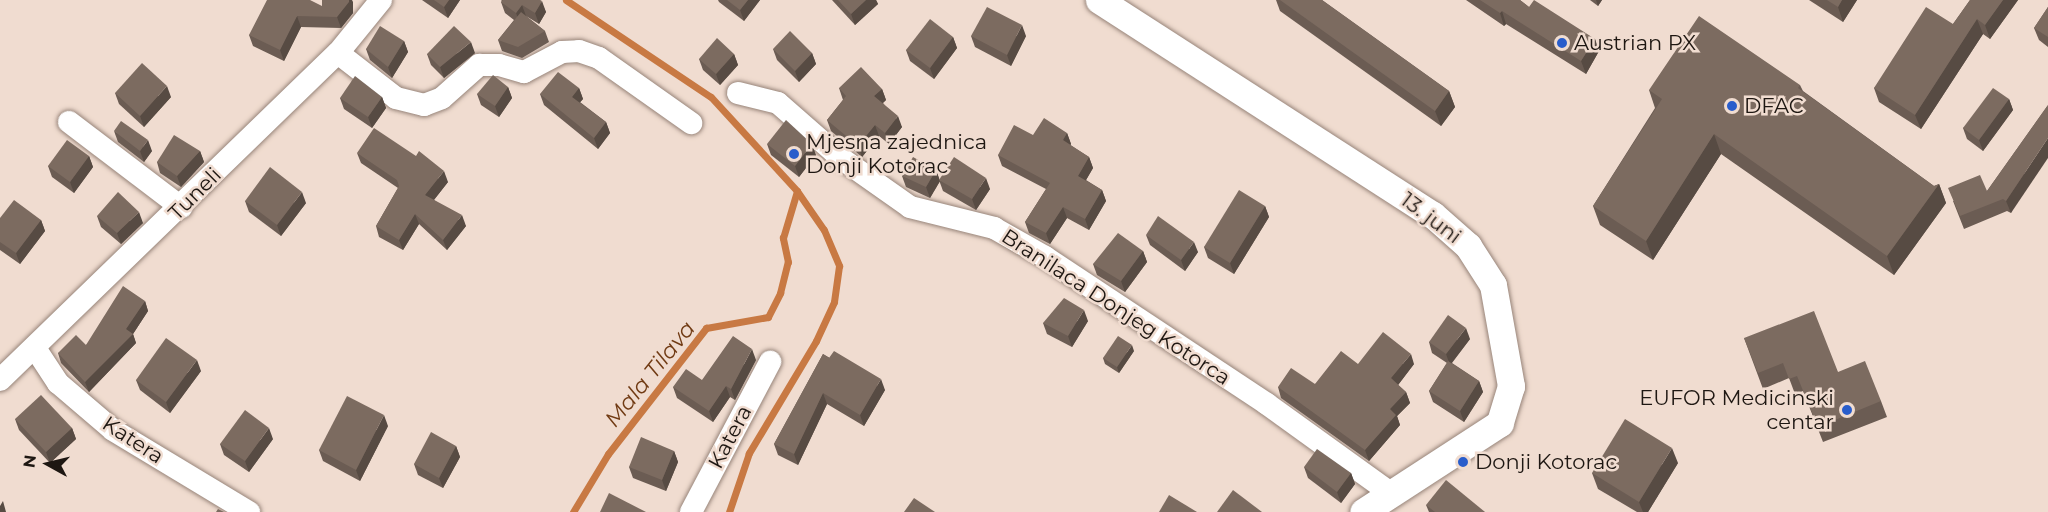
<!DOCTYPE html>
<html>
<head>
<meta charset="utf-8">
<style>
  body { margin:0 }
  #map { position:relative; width:2048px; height:512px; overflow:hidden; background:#f0dcd0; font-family:Montserrat,sans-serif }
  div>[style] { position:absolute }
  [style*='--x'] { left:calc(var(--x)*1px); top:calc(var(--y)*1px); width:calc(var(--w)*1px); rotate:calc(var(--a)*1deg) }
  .stream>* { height:7px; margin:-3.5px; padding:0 3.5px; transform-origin:3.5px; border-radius:3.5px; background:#c87943 }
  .roads { filter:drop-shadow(0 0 2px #978479) drop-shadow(0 0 2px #978479) }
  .minor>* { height:22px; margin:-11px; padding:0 11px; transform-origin:11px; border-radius:11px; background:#fff }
  .tertiary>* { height:27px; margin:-13.5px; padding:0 13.5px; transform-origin:13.5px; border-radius:13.5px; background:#fff }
  .wall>* { inset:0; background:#6b5c53 }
  .shaded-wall>* { inset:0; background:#574b43 }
  .building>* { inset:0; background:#7c6b60 }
  .dots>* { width:16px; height:16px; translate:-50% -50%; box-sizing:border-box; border:3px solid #f0dcd0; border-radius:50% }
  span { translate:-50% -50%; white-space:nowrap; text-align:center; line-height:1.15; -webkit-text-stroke:5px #f0dcd0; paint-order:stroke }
  .poi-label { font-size:21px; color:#1e1712 }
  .left { translate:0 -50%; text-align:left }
  .right { translate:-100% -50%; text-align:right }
  .street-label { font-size:21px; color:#1e1712 }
  .water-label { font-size:22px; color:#713b14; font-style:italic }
  .north { position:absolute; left:18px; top:434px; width:60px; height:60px; -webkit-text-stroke:4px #f0dcd0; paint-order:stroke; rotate:278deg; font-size:16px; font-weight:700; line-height:24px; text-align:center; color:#1e1712 }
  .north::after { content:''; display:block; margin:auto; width:21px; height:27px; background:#1e1712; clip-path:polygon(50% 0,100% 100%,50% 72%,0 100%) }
</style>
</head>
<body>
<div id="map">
  <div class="stream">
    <div style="--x:566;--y:0;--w:174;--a:33.8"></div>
    <div style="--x:711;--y:97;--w:127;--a:47.5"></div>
    <div style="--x:797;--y:191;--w:47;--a:55.3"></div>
    <div style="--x:824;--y:230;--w:39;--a:67"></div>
    <div style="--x:839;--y:266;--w:36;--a:98"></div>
    <div style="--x:834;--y:302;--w:43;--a:114.8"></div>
    <div style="--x:816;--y:341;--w:131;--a:120.9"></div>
    <div style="--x:749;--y:453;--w:62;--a:108.7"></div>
    <div style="--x:573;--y:512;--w:68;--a:-58.9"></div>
    <div style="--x:608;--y:454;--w:160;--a:-52.1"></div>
    <div style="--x:706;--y:328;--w:63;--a:-10.1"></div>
    <div style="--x:768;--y:317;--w:27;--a:-63"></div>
    <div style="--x:780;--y:293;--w:32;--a:-76"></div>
    <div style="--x:788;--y:262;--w:25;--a:-102"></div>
    <div style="--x:783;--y:238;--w:49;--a:-73.4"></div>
  </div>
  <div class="roads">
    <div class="minor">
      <div style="--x:338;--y:53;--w:73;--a:37.8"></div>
      <div style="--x:396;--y:98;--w:29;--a:14"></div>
      <div style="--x:424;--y:105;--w:19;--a:-21"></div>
      <div style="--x:442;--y:98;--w:50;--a:-41.7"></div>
      <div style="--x:479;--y:65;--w:20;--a:0"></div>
      <div style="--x:499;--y:65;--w:26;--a:16"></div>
      <div style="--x:524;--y:72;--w:43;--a:-27.8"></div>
      <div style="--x:562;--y:52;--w:17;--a:-3"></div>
      <div style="--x:579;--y:51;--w:21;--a:19"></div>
      <div style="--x:599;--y:58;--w:113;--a:35.2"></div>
      <div style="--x:738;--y:93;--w:41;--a:14"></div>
      <div style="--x:778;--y:103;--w:85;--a:41.2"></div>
      <div style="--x:842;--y:159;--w:83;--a:35.2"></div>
      <div style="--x:910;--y:207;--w:87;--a:14"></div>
      <div style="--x:994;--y:228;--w:59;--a:29.6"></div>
      <div style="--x:1045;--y:257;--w:266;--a:33.5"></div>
      <div style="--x:1267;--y:404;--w:154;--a:35.8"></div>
      <div style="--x:69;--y:122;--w:141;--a:37.2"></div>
      <div style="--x:35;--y:348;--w:42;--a:56.7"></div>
      <div style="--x:58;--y:383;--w:72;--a:40.5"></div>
      <div style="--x:113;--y:430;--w:159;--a:31.1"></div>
      <div style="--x:0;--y:380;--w:470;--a:-44.1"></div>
      <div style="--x:338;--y:53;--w:68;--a:-50.9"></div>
      <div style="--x:691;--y:512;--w:170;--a:-62.2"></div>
    </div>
    <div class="tertiary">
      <div style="--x:1099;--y:0;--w:397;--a:32.8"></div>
      <div style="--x:1433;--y:215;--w:47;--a:41.5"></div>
      <div style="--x:1468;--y:246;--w:46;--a:57.3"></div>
      <div style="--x:1493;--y:285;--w:103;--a:79.9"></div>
      <div style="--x:1511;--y:386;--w:39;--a:107"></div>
      <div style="--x:1500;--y:423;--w:163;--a:147"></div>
    </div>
  </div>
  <div class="wall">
    <div style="clip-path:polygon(422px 0,460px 0,448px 18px)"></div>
    <div style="clip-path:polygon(501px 0,540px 0,546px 12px,539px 24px,526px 16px,545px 31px,549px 42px,522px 58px,502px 51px,498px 40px,514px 20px,505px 13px,501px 2px,502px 1px)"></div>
    <div style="clip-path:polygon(718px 0,760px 0,744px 21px,719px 2px)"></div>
    <div style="clip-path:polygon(832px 0,876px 0,878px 4px,855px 25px)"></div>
    <div style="clip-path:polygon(1276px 0,1322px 0,1449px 91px,1455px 107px,1441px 126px,1280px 11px)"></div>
    <div style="clip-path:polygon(1466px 0,1520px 0,1529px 7px,1595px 39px,1599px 51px,1586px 74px,1506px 24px,1504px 26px)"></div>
    <div style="clip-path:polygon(1590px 0,1602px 0,1598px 6px)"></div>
    <div style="clip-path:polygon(1809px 0,1857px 0,1843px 22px)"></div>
    <div style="clip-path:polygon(1970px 0,2018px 0,1990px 39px,1983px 34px,1921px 129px,1879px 102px,1874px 88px,1953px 24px)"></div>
    <div style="clip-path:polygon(353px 2px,353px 13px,341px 28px,301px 27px,284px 61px,253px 46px,249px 35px,322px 6px)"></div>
    <div style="clip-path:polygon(2048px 7px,2048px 47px,2039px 40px,2034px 28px)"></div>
    <div style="clip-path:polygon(971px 36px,1026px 36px,1011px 66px,975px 47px)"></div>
    <div style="clip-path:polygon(953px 37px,957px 48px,934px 79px,910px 61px,906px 50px)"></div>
    <div style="clip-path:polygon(404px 41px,408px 52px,392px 78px,370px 60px,366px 49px)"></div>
    <div style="clip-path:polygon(773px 49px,812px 53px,816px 64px,799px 82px,777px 60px)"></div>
    <div style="clip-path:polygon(475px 53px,444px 78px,431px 65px,427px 54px)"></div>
    <div style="clip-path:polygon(734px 54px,738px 65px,720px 85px,703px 70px,699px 59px)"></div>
    <div style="clip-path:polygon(1800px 85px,1803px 91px,1934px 186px,1939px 184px,1946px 203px,1894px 275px,1721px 154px,1653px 260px,1600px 225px,1593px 206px,1655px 108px,1649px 90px)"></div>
    <div style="clip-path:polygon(508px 87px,512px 98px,499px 117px,481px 105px,477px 94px)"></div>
    <div style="clip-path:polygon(579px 88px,583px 99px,580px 102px,606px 122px,610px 133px,598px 149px,544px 105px,540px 94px)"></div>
    <div style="clip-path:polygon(839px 88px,882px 89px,886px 100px,883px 103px,902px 127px,889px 144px,879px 136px,862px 157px,831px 131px,827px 120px,843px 100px)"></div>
    <div style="clip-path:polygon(115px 93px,171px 97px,144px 127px,119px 104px)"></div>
    <div style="clip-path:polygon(382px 97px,386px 108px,372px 128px,344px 109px,340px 98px)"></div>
    <div style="clip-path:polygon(2009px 99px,2013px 110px,1983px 151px,1967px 139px,1963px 128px)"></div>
    <div style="clip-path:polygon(2048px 105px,2011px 213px,2007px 211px,1964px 229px,1953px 201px,1987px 191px)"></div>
    <div style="clip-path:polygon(114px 131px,152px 151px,144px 162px,118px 142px)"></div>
    <div style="clip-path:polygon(1067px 133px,1071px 144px,1070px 145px,1089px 157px,1093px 168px,1086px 180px,1102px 190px,1106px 201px,1089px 230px,1067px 218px,1050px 244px,1029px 233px,1025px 222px,1046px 189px,1002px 166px,998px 155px)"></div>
    <div style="clip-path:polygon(767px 144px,816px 155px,799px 177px,771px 155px)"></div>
    <div style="clip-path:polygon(200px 151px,204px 162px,181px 187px,160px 173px,157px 162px)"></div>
    <div style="clip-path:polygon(357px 153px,448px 182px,434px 200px,466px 226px,447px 250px,419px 224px,403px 250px,379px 237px,376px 226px,398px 188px,361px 163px)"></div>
    <div style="clip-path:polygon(89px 156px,93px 167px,74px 193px,52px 177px,48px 166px)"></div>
    <div style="clip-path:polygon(936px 170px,940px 181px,930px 198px,906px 187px,902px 176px)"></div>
    <div style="clip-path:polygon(939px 180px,990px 189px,976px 210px,943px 191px)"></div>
    <div style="clip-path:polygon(245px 201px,306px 203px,281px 236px,249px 212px)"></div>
    <div style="clip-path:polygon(1265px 206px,1269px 217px,1234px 274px,1208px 258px,1204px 247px)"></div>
    <div style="clip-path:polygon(97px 216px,143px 223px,121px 244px,101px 227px)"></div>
    <div style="clip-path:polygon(0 218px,41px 220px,45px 231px,20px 264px,0 250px)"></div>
    <div style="clip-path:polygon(1146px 235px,1198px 252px,1185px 271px,1150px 245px)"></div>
    <div style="clip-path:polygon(1143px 251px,1147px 262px,1125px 292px,1097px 275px,1093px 264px)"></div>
    <div style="clip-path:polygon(145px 301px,148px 311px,133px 334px,136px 343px,89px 392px,61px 363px,58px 353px,86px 345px)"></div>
    <div style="clip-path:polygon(1088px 321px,1072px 347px,1047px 334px,1043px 323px)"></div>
    <div style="clip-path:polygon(1744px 338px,1838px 372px,1881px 401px,1887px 417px,1823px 442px,1803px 391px,1795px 394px,1789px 378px,1763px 389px)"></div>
    <div style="clip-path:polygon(1470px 339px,1452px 363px,1479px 381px,1483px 392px,1464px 422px,1433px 402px,1429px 391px,1447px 363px,1432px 353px,1429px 342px)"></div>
    <div style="clip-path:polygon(1134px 351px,1119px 373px,1105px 364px,1103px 358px)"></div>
    <div style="clip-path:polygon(823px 354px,885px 390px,864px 426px,827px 404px,798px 465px,778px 455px,774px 444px)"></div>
    <div style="clip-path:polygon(756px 360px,735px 400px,730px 397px,713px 422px,677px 398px,673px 387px,702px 380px)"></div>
    <div style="clip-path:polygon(1358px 364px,1414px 364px,1398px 385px,1406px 392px,1410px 403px,1397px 416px,1400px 425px,1369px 461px,1281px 398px,1278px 387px,1315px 384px)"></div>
    <div style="clip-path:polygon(201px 371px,170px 413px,140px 390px,136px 380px)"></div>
    <div style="clip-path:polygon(15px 419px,72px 428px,76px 439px,50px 463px,19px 430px)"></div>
    <div style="clip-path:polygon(388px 426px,360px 481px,323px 461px,319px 450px)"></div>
    <div style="clip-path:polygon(273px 439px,249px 472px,224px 455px,220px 444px)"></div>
    <div style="clip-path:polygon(456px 446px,460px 457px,443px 488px,418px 475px,414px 464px)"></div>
    <div style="clip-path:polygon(674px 451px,678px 462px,666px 491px,633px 478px,629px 467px)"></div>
    <div style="clip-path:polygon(1678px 463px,1648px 512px,1637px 512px,1598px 489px,1592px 473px)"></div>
    <div style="clip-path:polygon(1304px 467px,1351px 473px,1355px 484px,1341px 503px,1308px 478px)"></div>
    <div style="clip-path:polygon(1426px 505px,1485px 512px,1429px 512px)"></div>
  </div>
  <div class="shaded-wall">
    <div style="clip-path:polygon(349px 0,352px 0,353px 2px,353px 13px,341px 28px,337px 17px)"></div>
    <div style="clip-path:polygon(449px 0,460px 0,448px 18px,444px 7px)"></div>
    <div style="clip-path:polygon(748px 0,760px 0,744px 21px,740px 10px)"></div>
    <div style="clip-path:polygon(866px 0,876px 0,878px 4px,855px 25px,851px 14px)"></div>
    <div style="clip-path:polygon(1596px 0,1602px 0,1598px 6px)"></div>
    <div style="clip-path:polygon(1842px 0,1857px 0,1843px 22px,1838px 7px)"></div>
    <div style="clip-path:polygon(2003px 0,2018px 0,1990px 39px,1985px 25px)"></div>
    <div style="clip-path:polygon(542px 1px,546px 12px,539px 24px,535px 13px)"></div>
    <div style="clip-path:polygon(522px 5px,526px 16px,520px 24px,516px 13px)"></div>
    <div style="clip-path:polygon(1502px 11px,1506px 24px,1504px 26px,1500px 13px)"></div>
    <div style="clip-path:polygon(297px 16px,301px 27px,284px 61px,280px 50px)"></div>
    <div style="clip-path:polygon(1977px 19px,1983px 34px,1921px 129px,1915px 115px)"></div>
    <div style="clip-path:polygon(1022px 25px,1026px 36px,1011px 66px,1007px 55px)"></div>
    <div style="clip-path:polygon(953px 37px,957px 48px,934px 79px,930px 68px)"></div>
    <div style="clip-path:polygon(1595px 39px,1599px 51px,1586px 74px,1581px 61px)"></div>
    <div style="clip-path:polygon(404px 41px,408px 52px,392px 78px,388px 67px)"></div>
    <div style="clip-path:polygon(471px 42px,475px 53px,444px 78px,440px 67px)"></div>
    <div style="clip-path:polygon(812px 53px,816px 64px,799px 82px,795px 71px)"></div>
    <div style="clip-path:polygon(734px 54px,738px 65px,720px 85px,716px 74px)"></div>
    <div style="clip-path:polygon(167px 86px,171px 97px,144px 127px,140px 116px)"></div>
    <div style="clip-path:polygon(508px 87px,512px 98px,499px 117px,495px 106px)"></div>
    <div style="clip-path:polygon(579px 88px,583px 99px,576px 107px,572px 97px)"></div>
    <div style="clip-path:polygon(882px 89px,886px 100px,878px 107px,874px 96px)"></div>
    <div style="clip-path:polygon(1449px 91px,1455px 107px,1441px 126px,1435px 111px)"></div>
    <div style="clip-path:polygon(382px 97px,386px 108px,372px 128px,368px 117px)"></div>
    <div style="clip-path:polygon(2009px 99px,2013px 110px,1983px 151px,1979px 140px)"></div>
    <div style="clip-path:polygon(898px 116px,902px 127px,889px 144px,885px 133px)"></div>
    <div style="clip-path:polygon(606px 122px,610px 133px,598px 149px,594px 138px)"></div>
    <div style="clip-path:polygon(875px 125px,879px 136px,862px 157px,858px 146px)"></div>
    <div style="clip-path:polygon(1067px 133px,1071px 144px,1067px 151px,1063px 140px)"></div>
    <div style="clip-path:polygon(1714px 134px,1721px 154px,1653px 260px,1646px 241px)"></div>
    <div style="clip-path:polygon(2048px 138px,2048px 158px,2011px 213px,2006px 201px)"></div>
    <div style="clip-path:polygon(148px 140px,152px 151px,144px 162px,140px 151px)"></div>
    <div style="clip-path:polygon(812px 144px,816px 155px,799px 177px,795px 166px)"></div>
    <div style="clip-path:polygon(200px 151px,204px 162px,181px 187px,177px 176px)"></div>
    <div style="clip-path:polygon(89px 156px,93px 167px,74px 193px,70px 182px)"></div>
    <div style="clip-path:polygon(1089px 157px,1093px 168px,1082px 187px,1078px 176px)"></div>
    <div style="clip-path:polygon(936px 170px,940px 181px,930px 198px,926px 187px)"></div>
    <div style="clip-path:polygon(444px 171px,448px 182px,429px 206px,425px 195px)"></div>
    <div style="clip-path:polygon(986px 178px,990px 189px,976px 210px,972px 199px)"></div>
    <div style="clip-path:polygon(1939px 184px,1946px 203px,1894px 275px,1887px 256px)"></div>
    <div style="clip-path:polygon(1102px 190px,1106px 201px,1089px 230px,1085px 219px)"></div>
    <div style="clip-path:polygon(302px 192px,306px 203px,281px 236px,277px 225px)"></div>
    <div style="clip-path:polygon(1265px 206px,1269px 217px,1234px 274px,1230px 263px)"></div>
    <div style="clip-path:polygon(1063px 207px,1067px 218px,1050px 244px,1046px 233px)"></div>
    <div style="clip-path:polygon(139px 212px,143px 223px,121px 244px,117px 233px)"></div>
    <div style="clip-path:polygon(415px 214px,419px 224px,403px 250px,399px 240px)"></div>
    <div style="clip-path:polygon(462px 215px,466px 226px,447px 250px,443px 240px)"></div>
    <div style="clip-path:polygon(41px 220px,45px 231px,20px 264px,16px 253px)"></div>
    <div style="clip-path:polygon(1194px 242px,1198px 252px,1185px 271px,1181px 260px)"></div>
    <div style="clip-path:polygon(1143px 251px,1147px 262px,1125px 292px,1121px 281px)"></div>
    <div style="clip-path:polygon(145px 301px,148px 311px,133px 334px,136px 343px,89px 392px,85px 382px,126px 329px)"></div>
    <div style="clip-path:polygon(1084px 310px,1088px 321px,1072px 347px,1068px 336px)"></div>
    <div style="clip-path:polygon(1466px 328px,1470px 339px,1450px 365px,1446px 354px)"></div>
    <div style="clip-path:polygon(1132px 345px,1134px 351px,1119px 373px,1117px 367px)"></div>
    <div style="clip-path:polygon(752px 349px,756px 360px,735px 400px,731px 389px)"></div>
    <div style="clip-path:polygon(1411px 354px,1414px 364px,1395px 389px,1391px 378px)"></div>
    <div style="clip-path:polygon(197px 360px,201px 371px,170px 413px,166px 402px)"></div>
    <div style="clip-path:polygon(881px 379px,885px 390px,864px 426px,860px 415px)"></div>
    <div style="clip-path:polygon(1479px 381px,1483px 392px,1464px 422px,1460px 411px)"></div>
    <div style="clip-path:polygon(726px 386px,730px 397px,713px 422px,709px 411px)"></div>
    <div style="clip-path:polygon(1406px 392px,1410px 403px,1397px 416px,1400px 425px,1369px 461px,1365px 450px,1390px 409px)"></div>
    <div style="clip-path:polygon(823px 393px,827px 404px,798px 465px,794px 454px)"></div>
    <div style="clip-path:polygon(384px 415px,388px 426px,360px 481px,356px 470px)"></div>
    <div style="clip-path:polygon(72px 428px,76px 439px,50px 463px,46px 452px)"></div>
    <div style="clip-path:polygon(269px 428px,273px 439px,249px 472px,245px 461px)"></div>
    <div style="clip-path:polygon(456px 446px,460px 457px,443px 488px,439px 478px)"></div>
    <div style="clip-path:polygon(1672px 448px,1678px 463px,1648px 512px,1643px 512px,1639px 502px)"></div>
    <div style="clip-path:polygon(674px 451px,678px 462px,666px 491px,662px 480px)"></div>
    <div style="clip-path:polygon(1351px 473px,1355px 484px,1341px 503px,1337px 492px)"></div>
    <div style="clip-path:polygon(3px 501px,6px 512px,0 512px,0 506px)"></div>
  </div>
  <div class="building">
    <div style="clip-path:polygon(267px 0,310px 0,322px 6px,322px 0,349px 0,349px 2px,337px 17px,297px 16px,280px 50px,249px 35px)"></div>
    <div style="clip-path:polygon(434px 0,449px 0,444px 7px)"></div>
    <div style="clip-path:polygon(503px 0,540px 0,542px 1px,535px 13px,522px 5px,516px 13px,501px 2px)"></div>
    <div style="clip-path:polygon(727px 0,748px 0,740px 10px)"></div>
    <div style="clip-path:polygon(838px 0,866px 0,851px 14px)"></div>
    <div style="clip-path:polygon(1280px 0,1322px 0,1449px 91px,1435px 111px)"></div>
    <div style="clip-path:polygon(1480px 0,1520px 0,1529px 7px,1534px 0,1595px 39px,1581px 61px,1502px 11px,1500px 13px)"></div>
    <div style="clip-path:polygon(1827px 0,1842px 0,1838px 7px)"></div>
    <div style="clip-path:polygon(1970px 0,2003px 0,1985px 25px,1977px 19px,1915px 115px,1874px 88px,1926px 7px,1953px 24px)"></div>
    <div style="clip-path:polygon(987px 7px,1022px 25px,1007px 55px,971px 36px)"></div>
    <div style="clip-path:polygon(2048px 7px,2048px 37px,2034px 28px)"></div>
    <div style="clip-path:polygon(521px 12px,545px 31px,518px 47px,498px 40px)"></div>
    <div style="clip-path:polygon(1699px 16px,1800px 85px,1798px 88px,1934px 186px,1939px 184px,1887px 256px,1714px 134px,1646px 241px,1593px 206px,1662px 99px,1649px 90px)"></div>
    <div style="clip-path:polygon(930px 19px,953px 37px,930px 68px,906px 50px)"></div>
    <div style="clip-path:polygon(380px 26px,404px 41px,388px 67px,366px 49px)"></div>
    <div style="clip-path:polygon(454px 26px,471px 42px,440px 67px,427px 54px)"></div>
    <div style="clip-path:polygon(790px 31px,812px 53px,795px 71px,773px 49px)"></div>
    <div style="clip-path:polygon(717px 38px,734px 54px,716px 74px,699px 59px)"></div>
    <div style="clip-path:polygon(142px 63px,167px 86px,140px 116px,115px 93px)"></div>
    <div style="clip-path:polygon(861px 67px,882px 89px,874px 96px,898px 116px,885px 133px,875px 125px,858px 146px,827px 120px,846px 96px,839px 88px)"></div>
    <div style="clip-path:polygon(558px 72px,579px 88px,572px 97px,606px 122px,594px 138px,540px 94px)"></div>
    <div style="clip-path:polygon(493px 75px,508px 87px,495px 106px,477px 94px)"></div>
    <div style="clip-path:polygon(355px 76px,382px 97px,368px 117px,340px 98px)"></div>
    <div style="clip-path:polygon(1993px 88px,2009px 99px,1979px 140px,1963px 128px)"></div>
    <div style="clip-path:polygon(2048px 105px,2048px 138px,2006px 201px,2003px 199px,1960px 216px,1948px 188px,1980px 175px,1987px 191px)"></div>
    <div style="clip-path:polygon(1044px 118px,1067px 133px,1063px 140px,1089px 157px,1078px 176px,1102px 190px,1085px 219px,1063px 207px,1046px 233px,1025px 222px,1050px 183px,998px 155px,1014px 125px,1033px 135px)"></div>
    <div style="clip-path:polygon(786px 120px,812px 144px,795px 166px,767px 144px)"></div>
    <div style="clip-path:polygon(121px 121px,148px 140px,140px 151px,114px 131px)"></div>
    <div style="clip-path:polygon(374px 128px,416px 156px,419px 151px,444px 171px,425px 195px,462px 215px,443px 240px,415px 214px,399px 240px,376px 226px,399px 186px,397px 180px,357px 153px)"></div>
    <div style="clip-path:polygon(174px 135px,200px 151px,177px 176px,157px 162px)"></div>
    <div style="clip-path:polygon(67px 140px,89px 156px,70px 182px,48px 166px)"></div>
    <div style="clip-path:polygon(913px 157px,936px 170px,926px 187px,902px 176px)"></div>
    <div style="clip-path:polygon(954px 157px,986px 178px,972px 199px,939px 180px)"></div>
    <div style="clip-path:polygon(270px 167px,302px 192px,277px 225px,245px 201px)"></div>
    <div style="clip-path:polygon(1239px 190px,1265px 206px,1230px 263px,1204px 247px)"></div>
    <div style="clip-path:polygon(118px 192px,139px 212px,117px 233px,97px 216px)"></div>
    <div style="clip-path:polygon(14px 200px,41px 220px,16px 253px,0 242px,0 218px)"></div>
    <div style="clip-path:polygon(1158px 216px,1194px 242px,1181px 260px,1146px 235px)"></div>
    <div style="clip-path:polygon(1118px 233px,1143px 251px,1121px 281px,1093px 264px)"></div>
    <div style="clip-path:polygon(123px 286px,145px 301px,126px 329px,133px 334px,85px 382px,58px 353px,76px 335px,86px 345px)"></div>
    <div style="clip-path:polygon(1064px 298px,1084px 310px,1068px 336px,1043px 323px)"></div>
    <div style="clip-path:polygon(1814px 311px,1838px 372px,1865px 361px,1881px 401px,1818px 427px,1797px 376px,1789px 379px,1783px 363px,1758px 373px,1744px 338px)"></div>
    <div style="clip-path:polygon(1448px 315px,1466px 328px,1446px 354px,1429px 342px)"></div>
    <div style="clip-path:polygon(1383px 332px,1411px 354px,1391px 378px,1406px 392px,1390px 409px,1396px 415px,1365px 450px,1278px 387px,1291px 368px,1315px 384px,1341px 351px,1358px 364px)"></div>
    <div style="clip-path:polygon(733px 336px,752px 349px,731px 389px,726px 386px,709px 411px,673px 387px,686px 369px,702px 380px)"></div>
    <div style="clip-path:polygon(1118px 336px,1132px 345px,1117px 367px,1103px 358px)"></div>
    <div style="clip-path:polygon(166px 338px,197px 360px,166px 402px,136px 380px)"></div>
    <div style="clip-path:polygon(834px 351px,881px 379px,860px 415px,823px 393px,794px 454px,774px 444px,823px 354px,829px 358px)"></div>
    <div style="clip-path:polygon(1448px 361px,1479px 381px,1460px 411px,1429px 391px)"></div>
    <div style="clip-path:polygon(41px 395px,72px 428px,46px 452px,15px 419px)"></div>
    <div style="clip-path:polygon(347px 396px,384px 415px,356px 470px,319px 450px)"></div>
    <div style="clip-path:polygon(245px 410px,269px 428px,245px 461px,220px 444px)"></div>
    <div style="clip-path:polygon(1625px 419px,1672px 448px,1639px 502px,1592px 473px)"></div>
    <div style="clip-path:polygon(431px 432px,456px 446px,439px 478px,414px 464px)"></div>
    <div style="clip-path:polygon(641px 437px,674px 451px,662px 480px,629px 467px)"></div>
    <div style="clip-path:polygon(1317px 449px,1351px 473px,1337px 492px,1304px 467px)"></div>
    <div style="clip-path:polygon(1446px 480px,1485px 512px,1435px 512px,1426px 505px)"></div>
    <div style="clip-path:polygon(1233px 490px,1262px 512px,1217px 512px)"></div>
    <div style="clip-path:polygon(609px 493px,646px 512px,600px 512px)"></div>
    <div style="clip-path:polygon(1169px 495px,1197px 512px,1159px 512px)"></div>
    <div style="clip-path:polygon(914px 498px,935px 512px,904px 512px)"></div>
    <div style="clip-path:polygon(218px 509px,224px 512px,216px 512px)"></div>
  </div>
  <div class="dots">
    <div style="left:1562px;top:43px;background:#295dcb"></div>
    <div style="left:1732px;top:106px;background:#295dcb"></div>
    <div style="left:794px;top:154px;background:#295dcb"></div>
    <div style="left:1847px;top:410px;background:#295dcb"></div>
    <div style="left:1463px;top:462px;background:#295dcb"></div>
  </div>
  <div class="poi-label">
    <span class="left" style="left:1574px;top:43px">Austrian PX</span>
    <span class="left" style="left:1744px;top:106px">DFAC</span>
    <span class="left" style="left:806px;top:154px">Mjesna zajednica<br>Donji Kotorac</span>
    <span class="right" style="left:1834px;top:410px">EUFOR Medicinski<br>centar</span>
    <span class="left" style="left:1475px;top:462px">Donji Kotorac</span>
  </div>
  <div class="street-label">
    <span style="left:195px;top:194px;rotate:-45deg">Tuneli</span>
    <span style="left:1431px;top:218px;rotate:37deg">13. juni</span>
    <span style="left:1116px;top:307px;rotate:33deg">Branilaca Donjeg Kotorca</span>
    <span style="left:730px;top:437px;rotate:-62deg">Katera</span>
    <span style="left:133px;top:440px;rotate:33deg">Katera</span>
  </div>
  <div class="water-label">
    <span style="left:650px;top:374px;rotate:-51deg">Mala Tilava</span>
  </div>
  <div class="north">N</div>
</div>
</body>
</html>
